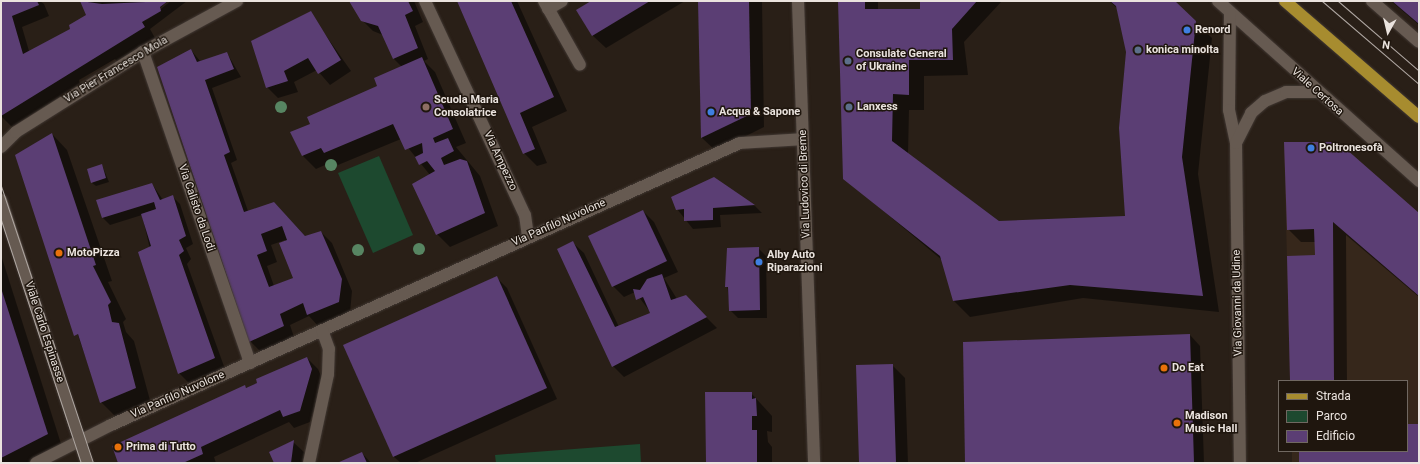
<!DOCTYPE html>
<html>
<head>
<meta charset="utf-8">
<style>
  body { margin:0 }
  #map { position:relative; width:1420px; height:464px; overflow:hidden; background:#291f17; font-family:Roboto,sans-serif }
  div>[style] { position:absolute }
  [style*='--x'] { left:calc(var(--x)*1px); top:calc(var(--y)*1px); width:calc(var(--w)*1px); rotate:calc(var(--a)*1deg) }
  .built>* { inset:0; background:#36271b }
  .green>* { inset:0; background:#1d492f }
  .shadow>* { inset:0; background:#0007 }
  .building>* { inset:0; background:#5b3e74 }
  .roads { filter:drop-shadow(0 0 1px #423934) drop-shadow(0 0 1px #423934) }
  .minor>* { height:12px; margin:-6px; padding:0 6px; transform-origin:6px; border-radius:6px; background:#665a51 }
  .major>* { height:12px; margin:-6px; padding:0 6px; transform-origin:6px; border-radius:6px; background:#a78c2f }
  .tram>* { height:1px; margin:-0.5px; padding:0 0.5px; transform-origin:0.5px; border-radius:0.5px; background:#aea6a1 }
  .trees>* { width:12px; height:12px; margin:-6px; border-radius:50%; background:#578562 }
  .dots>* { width:11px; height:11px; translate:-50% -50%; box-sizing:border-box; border:2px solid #1f160e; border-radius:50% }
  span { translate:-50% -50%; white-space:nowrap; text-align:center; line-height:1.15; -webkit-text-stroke:3px #1f160e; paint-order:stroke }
  .poi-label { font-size:11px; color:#eae3de; font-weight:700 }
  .left { translate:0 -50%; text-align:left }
  .street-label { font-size:11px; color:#eae3de }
  .frame { position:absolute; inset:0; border:2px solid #eae3de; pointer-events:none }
  .legend { position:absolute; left:1278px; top:380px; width:130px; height:72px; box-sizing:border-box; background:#1f160e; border:1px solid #706861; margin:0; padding:5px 7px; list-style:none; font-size:12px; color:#eae3de }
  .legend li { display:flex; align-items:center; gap:8px; height:20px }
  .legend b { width:20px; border:1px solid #706861 }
  .north { position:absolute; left:1368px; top:12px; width:40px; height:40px; -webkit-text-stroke:3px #1f160e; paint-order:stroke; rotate:188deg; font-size:11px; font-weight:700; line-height:16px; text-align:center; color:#eae3de }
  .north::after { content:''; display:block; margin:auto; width:14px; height:18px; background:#eae3de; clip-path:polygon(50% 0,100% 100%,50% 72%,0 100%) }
</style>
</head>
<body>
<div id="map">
  <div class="built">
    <div style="clip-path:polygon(1284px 142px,1338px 142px,1419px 213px,1419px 463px,1292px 463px,1292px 451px,1407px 451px,1407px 381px,1290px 381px)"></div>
  </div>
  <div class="green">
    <div style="clip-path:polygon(379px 156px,413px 235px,373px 253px,338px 173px)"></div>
    <div style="clip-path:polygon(640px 444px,641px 463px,496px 463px,495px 455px)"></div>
  </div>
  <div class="shadow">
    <div style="clip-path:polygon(1px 1px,40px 1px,44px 4px,49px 16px,22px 27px,29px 51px,94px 24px,83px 1px,168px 1px,144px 22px,171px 1px,187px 1px,150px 29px,155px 38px,118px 63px,115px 59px,79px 80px,80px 84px,12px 127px,1px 116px)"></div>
    <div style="clip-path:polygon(350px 1px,414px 1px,423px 22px,415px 26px,428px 59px,424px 61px,435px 72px,466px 143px,456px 147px,480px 176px,498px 226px,450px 247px,437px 234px,430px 175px,401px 139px,338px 165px,334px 161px,316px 169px,303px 156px,312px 124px,378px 87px,402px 67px,393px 58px,383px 35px,373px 31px,362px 20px)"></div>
    <div style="clip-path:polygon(458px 1px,517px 1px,567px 111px,532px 127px,547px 163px,537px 166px,524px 153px)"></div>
    <div style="clip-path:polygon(593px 1px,685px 1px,606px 48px,592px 35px)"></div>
    <div style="clip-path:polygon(699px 1px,762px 1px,764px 127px,716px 151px,702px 138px)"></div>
    <div style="clip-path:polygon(839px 1px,878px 1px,878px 10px,921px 10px,921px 1px,1002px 1px,964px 42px,968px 75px,924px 76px,924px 110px,909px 110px,908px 154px,999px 221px,1129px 221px,1127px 52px,1117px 8px,1109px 1px,1173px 1px,1212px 38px,1198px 174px,1219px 312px,1083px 298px,970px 317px,954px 301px,942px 260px,844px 178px)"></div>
    <div style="clip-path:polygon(1391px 1px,1419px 1px,1419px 25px)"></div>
    <div style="clip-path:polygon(310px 13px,351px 71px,330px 85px,317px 70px,294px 82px,298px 92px,278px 98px,267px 87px)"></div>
    <div style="clip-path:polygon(evenodd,191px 50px,200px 61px,227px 53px,241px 77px,212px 88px,237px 160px,231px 163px,248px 211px,274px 203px,306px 237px,321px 232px,332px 243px,352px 291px,350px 313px,318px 326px,309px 316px,290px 325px,294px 337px,261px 352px,250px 341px,191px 50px,285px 240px,294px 278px,274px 286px,267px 266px,277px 262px,271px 245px,285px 240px)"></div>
    <div style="clip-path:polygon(52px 134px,67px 150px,112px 281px,108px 282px,126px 319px,123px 322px,126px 332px,134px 341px,151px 404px,117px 418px,101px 402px,16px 155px)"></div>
    <div style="clip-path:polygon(1285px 143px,1419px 214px,1419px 297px,1346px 235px,1347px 381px,1291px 381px,1316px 256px,1316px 242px,1301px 242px,1288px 229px)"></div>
    <div style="clip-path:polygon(102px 165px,109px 182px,96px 186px,92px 183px)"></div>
    <div style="clip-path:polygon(714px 178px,755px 206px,762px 213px,720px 215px,721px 227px,693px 229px,677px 209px)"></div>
    <div style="clip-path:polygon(152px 184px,163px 200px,173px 197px,180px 204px,193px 244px,186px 248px,191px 259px,187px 264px,225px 369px,190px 384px,179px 373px,142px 215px,110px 225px,102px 217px)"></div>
    <div style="clip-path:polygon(643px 211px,654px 222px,678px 272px,664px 278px,677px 299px,685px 296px,717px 328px,624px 377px,613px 366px,573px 243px,584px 253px,619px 327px,651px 313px,635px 292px,624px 297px,613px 286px)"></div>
    <div style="clip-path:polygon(758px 248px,766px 256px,767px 318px,738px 318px,730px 310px,726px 274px)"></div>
    <div style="clip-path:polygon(1px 255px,63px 450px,38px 463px,1px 463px)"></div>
    <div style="clip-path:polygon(496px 277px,507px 288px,557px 399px,415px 463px,401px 463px,394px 457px,344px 346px)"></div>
    <div style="clip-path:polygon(1190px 335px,1200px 346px,1204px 463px,966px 463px)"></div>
    <div style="clip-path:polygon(307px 358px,318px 369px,323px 381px,310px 422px,294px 428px,289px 422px,214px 457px,216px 463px,119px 463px,244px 386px,247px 388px)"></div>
    <div style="clip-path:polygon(892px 365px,905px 378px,908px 463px,860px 463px)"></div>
    <div style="clip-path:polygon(751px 393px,772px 416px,772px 432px,767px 431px,768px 442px,772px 447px,772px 463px,707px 463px)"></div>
    <div style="clip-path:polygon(293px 442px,304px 452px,303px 463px,275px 463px)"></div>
    <div style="clip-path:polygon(362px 453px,371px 463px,340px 463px)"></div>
  </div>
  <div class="building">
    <div style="clip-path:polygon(1px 1px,37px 1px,39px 5px,12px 16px,23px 54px,70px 29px,69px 25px,86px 15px,80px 1px,102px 4px,168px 1px,160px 7px,161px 11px,142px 22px,145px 27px,1px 116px)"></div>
    <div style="clip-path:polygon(349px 1px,408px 1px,413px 11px,405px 15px,418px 48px,393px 59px,378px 26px,361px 21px)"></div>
    <div style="clip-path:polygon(457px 1px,511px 1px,554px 97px,520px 113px,535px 149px,523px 154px)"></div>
    <div style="clip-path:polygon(591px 1px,650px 1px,592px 36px,576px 10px)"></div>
    <div style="clip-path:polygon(698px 1px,749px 1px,751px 114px,701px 138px)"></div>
    <div style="clip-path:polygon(838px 1px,865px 1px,865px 9px,920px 9px,920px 1px,977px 1px,952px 29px,953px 60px,909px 60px,909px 95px,893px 94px,892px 141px,999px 221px,1125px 216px,1119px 128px,1126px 52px,1116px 6px,1110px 1px,1175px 1px,1196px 21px,1182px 157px,1203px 296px,1070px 285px,953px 301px,940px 256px,843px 179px)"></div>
    <div style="clip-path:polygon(1392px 1px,1419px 1px,1419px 24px,1399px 7px)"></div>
    <div style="clip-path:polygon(311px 11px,341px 60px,318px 74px,308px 58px,284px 71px,288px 81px,266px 88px,251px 41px)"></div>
    <div style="clip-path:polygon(evenodd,191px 49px,197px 62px,227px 52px,234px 69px,205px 80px,230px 152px,224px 155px,244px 212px,274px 202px,305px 236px,321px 231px,342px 279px,339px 302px,307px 315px,303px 303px,280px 314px,284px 326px,249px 342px,157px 67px,191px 49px,282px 226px,287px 240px,279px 243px,293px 278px,269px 287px,257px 255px,267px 251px,261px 234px,282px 226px)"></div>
    <div style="clip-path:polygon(422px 57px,453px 129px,433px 138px,435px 143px,448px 138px,454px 151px,441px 158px,444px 165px,460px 159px,467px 161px,485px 213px,436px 235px,412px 184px,435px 171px,427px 161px,419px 165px,415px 157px,423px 153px,422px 143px,405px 150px,393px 124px,324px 153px,321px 148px,302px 156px,290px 132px,310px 124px,307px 117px,377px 86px,374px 78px)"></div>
    <div style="clip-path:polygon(52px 133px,96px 265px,93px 266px,111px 302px,108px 305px,112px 322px,119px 323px,136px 388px,100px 403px,78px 334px,74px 336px,15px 155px)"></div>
    <div style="clip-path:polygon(1284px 142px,1338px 142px,1419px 213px,1419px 296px,1333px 222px,1334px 381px,1290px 381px,1287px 256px,1315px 255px,1314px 229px,1287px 230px)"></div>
    <div style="clip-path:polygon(102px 164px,106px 178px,91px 183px,87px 169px)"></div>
    <div style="clip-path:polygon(714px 177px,755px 205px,713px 208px,713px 220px,684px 221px,684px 209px,676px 210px,671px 197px)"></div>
    <div style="clip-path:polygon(152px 183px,160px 200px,173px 195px,186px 236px,179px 240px,184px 251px,179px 255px,215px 358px,178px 374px,138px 252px,151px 246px,141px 214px,156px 209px,154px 202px,102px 218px,96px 200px)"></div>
    <div style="clip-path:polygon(643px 210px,667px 261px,612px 287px,588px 236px)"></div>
    <div style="clip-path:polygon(573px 241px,615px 327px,650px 313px,643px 297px,636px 300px,633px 289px,640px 290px,647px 279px,662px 274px,671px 300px,686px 295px,707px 317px,612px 367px,557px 249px)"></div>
    <div style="clip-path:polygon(759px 247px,760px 310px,729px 311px,728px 287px,725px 287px,727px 248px)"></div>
    <div style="clip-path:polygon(497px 276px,547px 388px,393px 457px,343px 345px)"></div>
    <div style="clip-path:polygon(1px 288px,48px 434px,1px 458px)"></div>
    <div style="clip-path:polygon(1190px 334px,1194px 463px,965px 463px,963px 342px)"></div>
    <div style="clip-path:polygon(307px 357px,312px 369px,300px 411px,283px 417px,280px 410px,201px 447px,203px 454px,183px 463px,118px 463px,112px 446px,245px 385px,246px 388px,257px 383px,256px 379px)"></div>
    <div style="clip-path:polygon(893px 364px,896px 463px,859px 463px,856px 365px)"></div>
    <div style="clip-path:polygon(705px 392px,752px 392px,752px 399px,756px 398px,757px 416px,752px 416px,752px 430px,757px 430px,757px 463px,706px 463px)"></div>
    <div style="clip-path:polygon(1407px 424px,1419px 424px,1419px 463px,1299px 463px,1299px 451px,1407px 451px)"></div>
    <div style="clip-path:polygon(294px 440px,291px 463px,274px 463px,269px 452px)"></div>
    <div style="clip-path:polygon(362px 452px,367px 463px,337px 463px)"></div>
  </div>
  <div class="roads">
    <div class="minor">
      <div style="--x:425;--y:1;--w:236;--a:65"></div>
      <div style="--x:525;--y:215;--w:21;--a:82"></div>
      <div style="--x:544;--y:1;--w:73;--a:60.6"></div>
      <div style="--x:798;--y:1;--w:462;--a:88"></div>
      <div style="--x:1218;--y:1;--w:270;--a:41.8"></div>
      <div style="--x:1372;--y:1;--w:62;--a:41.1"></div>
      <div style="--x:548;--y:9;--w:16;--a:-30"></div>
      <div style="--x:1230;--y:12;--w:98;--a:90.6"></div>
      <div style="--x:1229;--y:110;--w:34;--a:78"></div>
      <div style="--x:1236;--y:143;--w:320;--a:89.3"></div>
      <div style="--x:143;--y:52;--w:329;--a:71"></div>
      <div style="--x:1236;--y:143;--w:34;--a:-63"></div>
      <div style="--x:1251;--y:113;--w:18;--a:-41"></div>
      <div style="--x:1265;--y:101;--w:23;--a:-23"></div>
      <div style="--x:1286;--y:92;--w:30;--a:0"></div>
      <div style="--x:1;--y:147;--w:21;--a:-45"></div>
      <div style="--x:16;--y:132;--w:150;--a:-32.2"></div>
      <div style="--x:143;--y:52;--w:107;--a:-28.5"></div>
      <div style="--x:1;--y:200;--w:277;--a:71.9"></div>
      <div style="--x:36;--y:463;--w:84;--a:-26.9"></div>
      <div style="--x:111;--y:425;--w:689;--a:-24.15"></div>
      <div style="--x:740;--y:143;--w:63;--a:-3.6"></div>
      <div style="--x:309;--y:463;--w:91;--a:-77.9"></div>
      <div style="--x:328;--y:374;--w:25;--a:-88"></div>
      <div style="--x:329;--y:349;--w:20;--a:-110"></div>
    </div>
    <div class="major">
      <div style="--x:1285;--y:1;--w:177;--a:40.9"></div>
    </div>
  </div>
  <div class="tram">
    <div style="--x:1322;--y:1;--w:128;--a:40.6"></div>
    <div style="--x:1338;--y:1;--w:107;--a:40.8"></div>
    <div style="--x:1;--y:186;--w:292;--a:71.6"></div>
    <div style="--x:1;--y:220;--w:256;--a:71.8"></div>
  </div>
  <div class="trees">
    <div style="left:281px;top:107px"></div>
    <div style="left:331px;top:165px"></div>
    <div style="left:419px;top:249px"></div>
    <div style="left:358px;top:250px"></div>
  </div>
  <div class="dots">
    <div style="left:1187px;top:30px;background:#3f7fe0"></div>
    <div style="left:1138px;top:50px;background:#5c6f8a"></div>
    <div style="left:848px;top:61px;background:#5c6f8a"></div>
    <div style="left:426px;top:107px;background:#8d6e63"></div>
    <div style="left:849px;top:107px;background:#5c6f8a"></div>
    <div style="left:711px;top:112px;background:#3f7fe0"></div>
    <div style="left:1311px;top:148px;background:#3f7fe0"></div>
    <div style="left:59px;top:253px;background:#e8710a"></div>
    <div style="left:759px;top:262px;background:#3f7fe0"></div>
    <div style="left:1164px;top:368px;background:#e8710a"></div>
    <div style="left:1177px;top:423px;background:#e8710a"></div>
    <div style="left:118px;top:447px;background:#e8710a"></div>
  </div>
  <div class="poi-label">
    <span class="left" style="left:1195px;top:30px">Renord</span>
    <span class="left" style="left:1146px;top:50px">konica minolta</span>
    <span class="left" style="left:856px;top:61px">Consulate General<br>of Ukraine</span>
    <span class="left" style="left:434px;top:107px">Scuola Maria<br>Consolatrice</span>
    <span class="left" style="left:857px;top:107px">Lanxess</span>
    <span class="left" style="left:719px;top:112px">Acqua &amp; Sapone</span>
    <span class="left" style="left:1319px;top:148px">Poltronesofà</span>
    <span class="left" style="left:67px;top:253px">MotoPizza</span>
    <span class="left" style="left:767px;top:262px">Alby Auto<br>Riparazioni</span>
    <span class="left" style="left:1172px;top:368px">Do Eat</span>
    <span class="left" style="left:1185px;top:423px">Madison<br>Music Hall</span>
    <span class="left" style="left:126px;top:447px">Prima di Tutto</span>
  </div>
  <div class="street-label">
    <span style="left:116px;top:70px;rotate:-31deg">Via Pier Francesco Mola</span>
    <span style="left:1317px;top:92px;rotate:42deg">Viale Certosa</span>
    <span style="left:500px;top:161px;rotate:65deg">Via Ampezzo</span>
    <span style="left:805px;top:184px;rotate:-92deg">Via Ludovico di Breme</span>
    <span style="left:196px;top:208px;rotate:71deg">Via Calisto da Lodi</span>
    <span style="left:559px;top:223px;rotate:-24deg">Via Panfilo Nuvolone</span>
    <span style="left:1238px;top:303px;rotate:-91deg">Via Giovanni da Udine</span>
    <span style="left:44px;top:332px;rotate:72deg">Viale Carlo Espinasse</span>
    <span style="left:178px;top:395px;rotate:-24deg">Via Panfilo Nuvolone</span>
  </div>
  <div class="frame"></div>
  <ul class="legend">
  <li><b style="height:5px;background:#a78c2f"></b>Strada</li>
  <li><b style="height:11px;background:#1d492f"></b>Parco</li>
  <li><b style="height:11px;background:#5b3e74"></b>Edificio</li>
  </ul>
  <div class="north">N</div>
</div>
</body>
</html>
